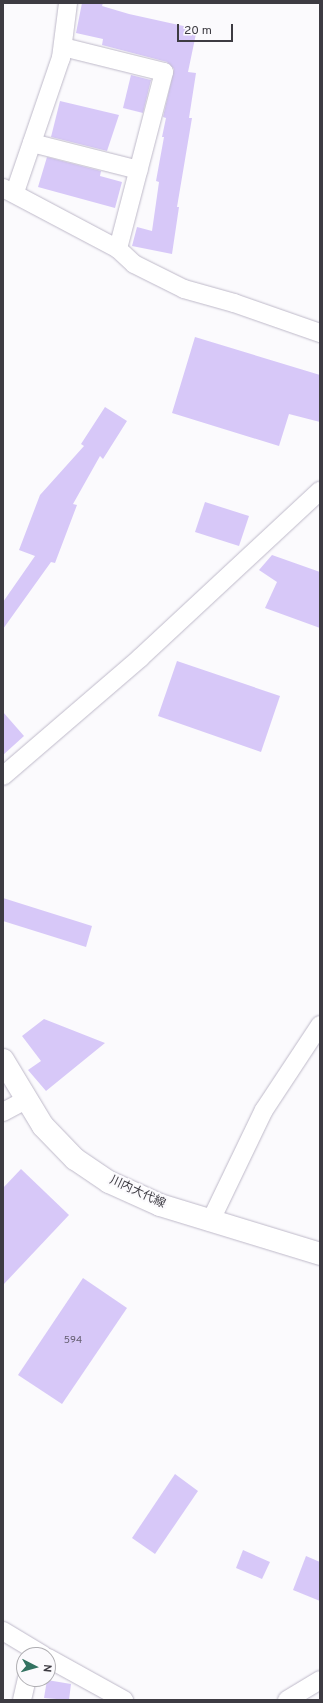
<!DOCTYPE html>
<html>
<head>
<meta charset="utf-8">
<style>
  body { margin:0 }
  #map { position:relative; width:323px; height:1703px; overflow:hidden; background:#fbfafd; font-family:Overpass,"Noto Sans JP",sans-serif }
  div>[style] { position:absolute }
  [style*='--x'] { left:calc(var(--x)*1px); top:calc(var(--y)*1px); width:calc(var(--w)*1px); rotate:calc(var(--a)*1deg) }
  .building>* { inset:0; background:#d7c8f8 }
  .roads { filter:drop-shadow(0 0 1px #beb9c9) drop-shadow(0 0 1px #beb9c9) }
  .street>* { height:18px; margin:-9px; padding:0 9px; transform-origin:9px; border-radius:9px; background:#fff }
  .secondary>* { height:22px; margin:-11px; padding:0 11px; transform-origin:11px; border-radius:11px; background:#fff }
  span { translate:-50% -50%; white-space:nowrap; text-align:center; line-height:1.15; -webkit-text-stroke:4px #fbfafd; paint-order:stroke }
  .number-label { font-size:10px; color:#645e70 }
  .number-label span { -webkit-text-stroke-width:0 }
  .street-label { font-size:12px; color:#3d3b42 }
  .frame { position:absolute; inset:0; border:4px solid #3d3b42; pointer-events:none }
  .north { position:absolute; left:16px; top:1647px; width:40px; height:40px; box-sizing:border-box; background:#fbfafd; border:1px solid #afaeb2; border-radius:50%; rotate:96deg; font-size:11px; font-weight:700; line-height:16px; text-align:center; color:#3d3b42 }
  .north::after { content:''; display:block; margin:auto; width:14px; height:18px; background:#337261; clip-path:polygon(50% 0,100% 100%,50% 72%,0 100%) }
  .scale { position:absolute; left:177px; top:24px; width:56px; height:18px; box-sizing:border-box; border:2px solid #3d3b42; border-top:0; padding-left:5px; font-size:12px; line-height:14px; white-space:nowrap; color:#3d3b42; -webkit-text-stroke:3px #fbfafd; paint-order:stroke }
</style>
</head>
<body>
<div id="map">
  <div class="building">
    <div style="clip-path:polygon(82px 3px,103px 3px,102px 6px,129px 14px,197px 29px,188px 72px,196px 73px,189px 118px,192px 118px,177px 207px,179px 207px,172px 254px,132px 246px,137px 227px,152px 231px,159px 182px,156px 181px,164px 137px,162px 137px,166px 118px,163px 117px,174px 69px,167px 62px,102px 45px,103px 39px,76px 33px)"></div>
    <div style="clip-path:polygon(131px 75px,151px 80px,143px 113px,123px 108px)"></div>
    <div style="clip-path:polygon(60px 101px,119px 115px,107px 151px,51px 137px)"></div>
    <div style="clip-path:polygon(47px 157px,101px 171px,100px 176px,122px 182px,115px 208px,38px 187px)"></div>
    <div style="clip-path:polygon(195px 337px,320px 375px,320px 422px,289px 414px,279px 446px,172px 413px)"></div>
    <div style="clip-path:polygon(105px 407px,127px 421px,103px 459px,100px 456px,73px 504px,77px 505px,55px 563px,51px 562px,3px 629px,3px 602px,35px 556px,19px 550px,40px 495px,84px 446px,81px 444px)"></div>
    <div style="clip-path:polygon(205px 502px,249px 516px,239px 546px,195px 532px)"></div>
    <div style="clip-path:polygon(272px 555px,320px 572px,320px 628px,265px 608px,277px 582px,259px 570px)"></div>
    <div style="clip-path:polygon(177px 661px,280px 696px,261px 752px,158px 716px)"></div>
    <div style="clip-path:polygon(3px 712px,24px 736px,3px 755px)"></div>
    <div style="clip-path:polygon(3px 898px,92px 926px,86px 947px,3px 921px)"></div>
    <div style="clip-path:polygon(44px 1019px,105px 1043px,46px 1091px,28px 1070px,41px 1061px,22px 1036px)"></div>
    <div style="clip-path:polygon(21px 1169px,69px 1215px,3px 1285px,3px 1188px)"></div>
    <div style="clip-path:polygon(83px 1278px,127px 1308px,62px 1404px,18px 1375px)"></div>
    <div style="clip-path:polygon(175px 1474px,198px 1491px,155px 1554px,132px 1538px)"></div>
    <div style="clip-path:polygon(243px 1550px,270px 1562px,262px 1579px,236px 1568px)"></div>
    <div style="clip-path:polygon(306px 1556px,320px 1562px,320px 1601px,293px 1590px)"></div>
    <div style="clip-path:polygon(47px 1680px,71px 1684px,69px 1700px,44px 1698px)"></div>
  </div>
  <div class="roads">
    <div class="street">
      <div style="--x:63;--y:47;--w:104;--a:13.9"></div>
      <div style="--x:164;--y:72;--w:183;--a:104.6"></div>
      <div style="--x:32;--y:143;--w:110;--a:14.2"></div>
      <div style="--x:3;--y:188;--w:130;--a:27.9"></div>
      <div style="--x:118;--y:249;--w:22;--a:43"></div>
      <div style="--x:134;--y:264;--w:56;--a:26.6"></div>
      <div style="--x:184;--y:289;--w:52;--a:15.6"></div>
      <div style="--x:234;--y:303;--w:91;--a:19.2"></div>
      <div style="--x:15;--y:192;--w:142;--a:-71.1"></div>
      <div style="--x:61;--y:58;--w:55;--a:-82.7"></div>
      <div style="--x:3;--y:776;--w:181;--a:-40.7"></div>
      <div style="--x:140;--y:658;--w:246;--a:-42.9"></div>
      <div style="--x:3;--y:1112;--w:27;--a:-28"></div>
      <div style="--x:210;--y:1222;--w:124;--a:-64.3"></div>
      <div style="--x:264;--y:1110;--w:102;--a:-56.6"></div>
      <div style="--x:3;--y:1631;--w:47;--a:31"></div>
      <div style="--x:48;--y:1658;--w:87;--a:28.9"></div>
      <div style="--x:22;--y:1700;--w:22;--a:-77"></div>
      <div style="--x:287;--y:1700;--w:39;--a:-31"></div>
    </div>
    <div class="secondary">
      <div style="--x:3;--y:1060;--w:77;--a:58.8"></div>
      <div style="--x:43;--y:1126;--w:46;--a:45.9"></div>
      <div style="--x:75;--y:1159;--w:41;--a:34.1"></div>
      <div style="--x:109;--y:1182;--w:56;--a:24.3"></div>
      <div style="--x:160;--y:1205;--w:167;--a:17"></div>
    </div>
  </div>
  <div class="number-label">
    <span style="left:73px;top:1341px">594</span>
  </div>
  <div class="street-label">
    <span style="left:137px;top:1193px;rotate:25deg">川内大代線</span>
  </div>
  <div class="frame"></div>
  <div class="north">N</div>
  <div class="scale">20 m</div>
</div>
</body>
</html>
